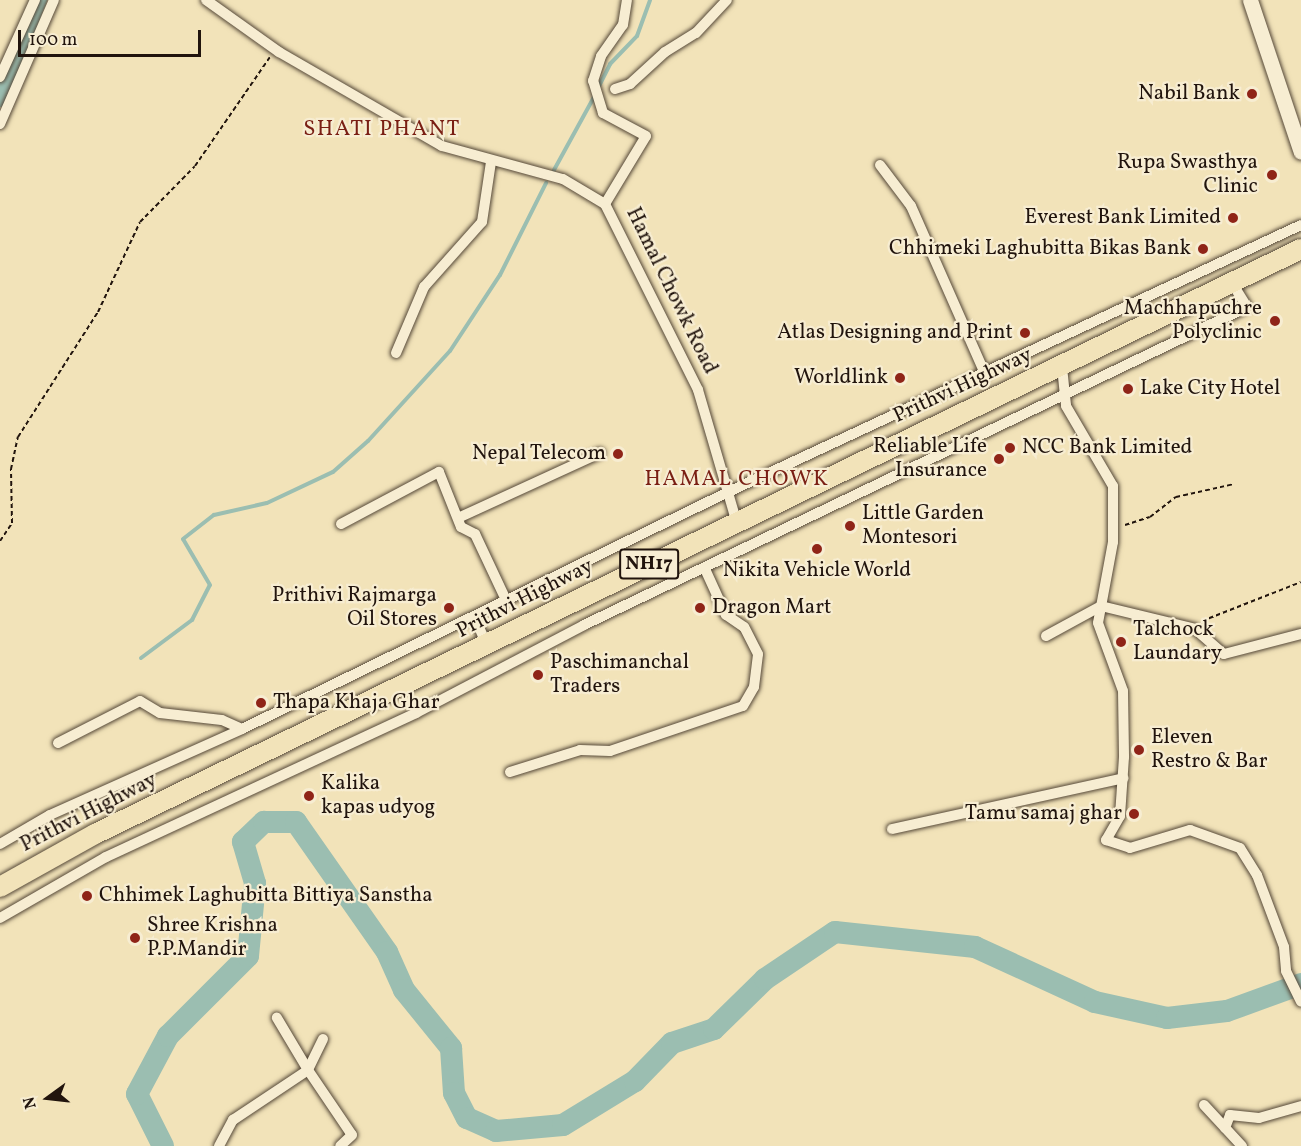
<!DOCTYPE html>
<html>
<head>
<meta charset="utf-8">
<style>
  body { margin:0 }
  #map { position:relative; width:1301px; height:1146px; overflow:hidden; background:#f2e3b9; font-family:Vollkorn,serif }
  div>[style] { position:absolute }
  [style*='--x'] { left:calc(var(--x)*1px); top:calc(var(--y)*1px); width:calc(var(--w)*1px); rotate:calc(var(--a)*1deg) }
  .stream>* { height:4px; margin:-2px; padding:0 2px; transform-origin:2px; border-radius:2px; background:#9bbeb1 }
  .canal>* { height:14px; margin:-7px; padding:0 7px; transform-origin:7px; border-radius:7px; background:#9bbeb1 }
  .river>* { height:22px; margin:-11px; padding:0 11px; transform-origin:11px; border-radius:11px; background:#9bbeb1 }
  .path>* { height:2px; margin-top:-1px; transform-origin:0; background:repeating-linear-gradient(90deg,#21140d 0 4.5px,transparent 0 7.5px) }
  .roads { filter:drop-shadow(0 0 2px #554838) drop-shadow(0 0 2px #554838) }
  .street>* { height:10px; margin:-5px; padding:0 5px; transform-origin:5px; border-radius:5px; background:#f7edd2 }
  .secondary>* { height:15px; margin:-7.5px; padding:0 7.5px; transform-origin:7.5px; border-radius:7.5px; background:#f7edd2 }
  .highway>* { height:20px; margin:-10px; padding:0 10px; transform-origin:10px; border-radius:10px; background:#f2e3b9 }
  .dots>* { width:16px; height:16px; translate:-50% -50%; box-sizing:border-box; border:3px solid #f7edd2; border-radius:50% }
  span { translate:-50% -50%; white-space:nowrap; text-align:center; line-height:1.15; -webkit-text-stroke:4.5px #f7edd2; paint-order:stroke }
  .shield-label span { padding:2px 4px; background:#f7edd2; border:2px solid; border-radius:4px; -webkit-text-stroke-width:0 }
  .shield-label { font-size:20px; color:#21140d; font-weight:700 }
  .poi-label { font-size:21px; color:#21140d }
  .right { translate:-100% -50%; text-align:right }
  .left { translate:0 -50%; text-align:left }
  .street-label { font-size:21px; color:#21140d }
  .neighbourhood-label { font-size:22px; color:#7a1f14; letter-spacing:1.5px }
  .north { position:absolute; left:18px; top:1068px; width:60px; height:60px; -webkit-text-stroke:4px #f7edd2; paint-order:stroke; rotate:255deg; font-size:16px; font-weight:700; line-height:24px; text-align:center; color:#21140d }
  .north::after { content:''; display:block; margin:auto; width:21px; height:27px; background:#21140d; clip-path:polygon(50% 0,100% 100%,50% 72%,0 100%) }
  .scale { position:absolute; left:18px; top:30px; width:183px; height:27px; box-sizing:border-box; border:3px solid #21140d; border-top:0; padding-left:8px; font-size:18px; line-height:21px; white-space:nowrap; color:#21140d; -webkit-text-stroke:4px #f7edd2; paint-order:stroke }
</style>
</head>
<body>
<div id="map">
  <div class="stream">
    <div style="--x:598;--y:88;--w:27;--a:-63"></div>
    <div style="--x:610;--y:64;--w:39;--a:-46"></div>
    <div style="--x:637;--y:36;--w:38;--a:-70"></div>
    <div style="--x:554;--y:170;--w:85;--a:-61.3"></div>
    <div style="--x:141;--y:658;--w:64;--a:-36.7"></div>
    <div style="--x:192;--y:620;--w:39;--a:-63"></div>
    <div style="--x:210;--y:585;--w:53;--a:-120.4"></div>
    <div style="--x:183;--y:539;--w:39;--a:-38"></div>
    <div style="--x:214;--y:515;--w:54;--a:-12.8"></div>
    <div style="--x:267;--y:503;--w:73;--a:-25.2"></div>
    <div style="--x:333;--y:472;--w:47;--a:-41.5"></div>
    <div style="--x:368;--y:441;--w:122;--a:-47.7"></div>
    <div style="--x:450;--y:351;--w:91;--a:-56.7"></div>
    <div style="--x:500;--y:275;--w:103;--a:-63.4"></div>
  </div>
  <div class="canal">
    <div style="--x:0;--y:100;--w:108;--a:-68.2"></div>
  </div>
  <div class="river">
    <div style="--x:163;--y:1146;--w:58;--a:-116.6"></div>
    <div style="--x:137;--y:1094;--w:66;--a:-61.9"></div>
    <div style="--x:168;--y:1036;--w:113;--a:-45"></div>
    <div style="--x:248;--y:956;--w:73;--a:-84.5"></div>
    <div style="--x:255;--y:883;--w:43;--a:-106.3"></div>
    <div style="--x:243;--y:842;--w:29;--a:-44"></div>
    <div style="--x:264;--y:822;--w:32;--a:0"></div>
    <div style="--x:296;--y:822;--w:159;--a:55"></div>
    <div style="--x:387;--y:952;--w:42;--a:65.9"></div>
    <div style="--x:404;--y:990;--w:75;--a:51"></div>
    <div style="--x:451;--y:1048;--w:45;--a:86.2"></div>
    <div style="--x:454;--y:1093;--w:28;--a:63"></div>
    <div style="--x:467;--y:1118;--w:32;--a:24"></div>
    <div style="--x:496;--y:1131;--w:67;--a:-5.1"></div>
    <div style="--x:563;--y:1125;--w:84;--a:-31.4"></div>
    <div style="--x:635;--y:1081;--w:53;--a:-45.8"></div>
    <div style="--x:672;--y:1043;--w:44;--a:-18.4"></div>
    <div style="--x:714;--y:1029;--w:71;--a:-44.4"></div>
    <div style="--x:765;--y:979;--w:84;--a:-33.9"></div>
    <div style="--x:835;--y:932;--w:141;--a:6.1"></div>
    <div style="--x:975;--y:947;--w:132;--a:24.6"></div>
    <div style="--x:1095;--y:1002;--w:74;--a:12.5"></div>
    <div style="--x:1167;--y:1018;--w:60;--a:-6.7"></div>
    <div style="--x:1227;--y:1011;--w:79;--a:-20"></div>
  </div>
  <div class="path">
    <div style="--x:1125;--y:525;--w:26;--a:-18"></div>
    <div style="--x:1150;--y:517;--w:33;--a:-38"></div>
    <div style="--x:1176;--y:497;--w:59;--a:-12.6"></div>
    <div style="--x:0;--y:541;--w:22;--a:-56"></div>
    <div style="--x:12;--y:523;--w:54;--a:-91.1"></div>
    <div style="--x:11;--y:469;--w:33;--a:-78"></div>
    <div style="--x:18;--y:437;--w:148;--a:-57.4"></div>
    <div style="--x:98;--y:312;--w:99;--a:-65"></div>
    <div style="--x:140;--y:222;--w:78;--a:-45.5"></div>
    <div style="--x:195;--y:166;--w:132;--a:-55.5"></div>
    <div style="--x:1202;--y:621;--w:106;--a:-21.5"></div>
  </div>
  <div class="roads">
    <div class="street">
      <div style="--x:206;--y:0;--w:90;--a:35.5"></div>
      <div style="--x:279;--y:52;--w:188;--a:30"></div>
      <div style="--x:442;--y:146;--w:125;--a:15.3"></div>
      <div style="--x:563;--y:179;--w:49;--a:30.8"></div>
      <div style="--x:605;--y:204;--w:208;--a:63.4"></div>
      <div style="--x:698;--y:390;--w:135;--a:73.7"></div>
      <div style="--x:0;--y:77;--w:85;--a:-65.6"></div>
      <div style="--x:615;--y:89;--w:16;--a:-18"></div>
      <div style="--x:630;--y:84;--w:47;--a:-42.4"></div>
      <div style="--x:665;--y:52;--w:36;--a:-32"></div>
      <div style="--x:696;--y:33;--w:45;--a:-46.8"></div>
      <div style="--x:0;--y:124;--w:135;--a:-66.5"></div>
      <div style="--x:880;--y:165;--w:51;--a:52.9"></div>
      <div style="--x:911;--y:206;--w:184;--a:66.2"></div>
      <div style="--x:605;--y:204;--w:79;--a:-58.9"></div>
      <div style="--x:646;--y:136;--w:49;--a:-151.9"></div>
      <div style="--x:603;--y:113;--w:34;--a:-107"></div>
      <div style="--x:593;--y:81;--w:26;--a:-72"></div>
      <div style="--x:601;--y:56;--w:38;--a:-55"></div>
      <div style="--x:623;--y:25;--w:25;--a:-81"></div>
      <div style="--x:396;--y:353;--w:72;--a:-67"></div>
      <div style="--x:424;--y:287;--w:87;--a:-48.3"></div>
      <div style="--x:482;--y:222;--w:61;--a:-81.5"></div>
      <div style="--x:1062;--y:367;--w:39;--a:84"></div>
      <div style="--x:1066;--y:406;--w:93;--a:59.6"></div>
      <div style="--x:1113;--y:486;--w:56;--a:90"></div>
      <div style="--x:1113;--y:542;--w:82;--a:100.5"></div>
      <div style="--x:1098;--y:623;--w:72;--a:69.8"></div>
      <div style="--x:1123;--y:691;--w:66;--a:89.1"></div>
      <div style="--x:1124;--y:757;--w:59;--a:93.9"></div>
      <div style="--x:1120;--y:816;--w:28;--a:120"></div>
      <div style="--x:1106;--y:840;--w:25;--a:18"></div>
      <div style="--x:1130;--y:848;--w:63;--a:-16.7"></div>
      <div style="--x:1190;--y:830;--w:53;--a:19.8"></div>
      <div style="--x:1240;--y:848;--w:32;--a:58"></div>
      <div style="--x:1257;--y:875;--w:77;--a:69.4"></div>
      <div style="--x:1284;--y:947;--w:24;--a:85"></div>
      <div style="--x:1286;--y:971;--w:34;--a:64"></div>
      <div style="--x:458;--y:518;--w:156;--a:-24.6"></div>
      <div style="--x:341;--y:524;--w:111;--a:-28"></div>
      <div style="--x:439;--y:472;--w:59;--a:68.2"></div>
      <div style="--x:461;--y:527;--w:16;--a:27"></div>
      <div style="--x:475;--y:534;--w:73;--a:64.8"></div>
      <div style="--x:474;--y:616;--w:32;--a:66"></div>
      <div style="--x:1046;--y:636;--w:63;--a:-28.6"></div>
      <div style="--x:1101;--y:606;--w:97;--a:13.7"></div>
      <div style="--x:1195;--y:629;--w:38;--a:41"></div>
      <div style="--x:1224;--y:654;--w:80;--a:-14.6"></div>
      <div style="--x:58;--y:743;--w:92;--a:-27.1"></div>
      <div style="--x:140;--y:701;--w:23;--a:31"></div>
      <div style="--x:160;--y:713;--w:62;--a:6.4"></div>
      <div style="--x:222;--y:720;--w:22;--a:24"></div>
      <div style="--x:510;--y:772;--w:73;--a:-17.4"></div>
      <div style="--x:580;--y:750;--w:30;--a:2"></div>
      <div style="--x:610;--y:751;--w:140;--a:-18.7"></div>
      <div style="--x:743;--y:706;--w:22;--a:-60"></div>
      <div style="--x:754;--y:687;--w:33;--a:-83"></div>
      <div style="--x:758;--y:654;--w:30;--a:-117"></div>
      <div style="--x:744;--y:627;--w:22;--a:-146"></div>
      <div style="--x:726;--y:615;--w:51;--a:-114.5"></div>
      <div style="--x:892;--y:829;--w:237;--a:-12.4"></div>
      <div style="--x:0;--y:844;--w:58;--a:-30.1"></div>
      <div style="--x:50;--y:815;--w:210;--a:-24.1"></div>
      <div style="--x:242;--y:729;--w:538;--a:-25.99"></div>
      <div style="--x:726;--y:493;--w:634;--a:-24.99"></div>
      <div style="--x:0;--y:918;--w:122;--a:-29.9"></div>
      <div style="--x:106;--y:857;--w:342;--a:-24.9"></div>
      <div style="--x:416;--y:713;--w:190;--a:-27.6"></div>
      <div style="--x:584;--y:625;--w:735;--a:-25.62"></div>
      <div style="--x:1247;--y:307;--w:28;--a:-122"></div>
      <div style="--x:323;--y:1039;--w:34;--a:116"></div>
      <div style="--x:308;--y:1070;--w:78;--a:55.9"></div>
      <div style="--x:352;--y:1135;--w:16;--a:137"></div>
      <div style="--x:1204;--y:1105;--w:56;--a:47.2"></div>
      <div style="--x:1225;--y:1128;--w:14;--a:-69"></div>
      <div style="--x:1230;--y:1115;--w:29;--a:6"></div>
      <div style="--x:1259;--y:1118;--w:44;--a:-15.9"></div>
      <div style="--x:219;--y:1146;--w:30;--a:-62"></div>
      <div style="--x:233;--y:1120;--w:90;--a:-33.7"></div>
      <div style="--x:308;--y:1070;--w:61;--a:-120.8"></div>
    </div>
    <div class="secondary">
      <div style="--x:1250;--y:0;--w:160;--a:71.5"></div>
    </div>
    <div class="highway">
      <div style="--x:0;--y:887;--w:109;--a:-29.2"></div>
      <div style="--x:95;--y:834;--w:1340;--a:-25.88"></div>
    </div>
  </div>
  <div class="dots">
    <div style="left:1252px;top:94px;background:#8f2418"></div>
    <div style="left:1272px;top:175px;background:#8f2418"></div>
    <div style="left:1233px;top:218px;background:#8f2418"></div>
    <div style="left:1203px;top:249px;background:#8f2418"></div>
    <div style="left:1275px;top:321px;background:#8f2418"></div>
    <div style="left:1025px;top:333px;background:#8f2418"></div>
    <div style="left:900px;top:378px;background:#8f2418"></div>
    <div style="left:1128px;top:389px;background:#8f2418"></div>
    <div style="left:1010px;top:448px;background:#8f2418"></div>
    <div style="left:618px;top:454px;background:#8f2418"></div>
    <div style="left:999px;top:459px;background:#8f2418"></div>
    <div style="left:850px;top:526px;background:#8f2418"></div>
    <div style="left:817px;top:549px;background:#8f2418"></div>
    <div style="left:449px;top:608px;background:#8f2418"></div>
    <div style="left:700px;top:608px;background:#8f2418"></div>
    <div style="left:1121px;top:642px;background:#8f2418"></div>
    <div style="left:538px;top:675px;background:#8f2418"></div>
    <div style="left:261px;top:703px;background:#8f2418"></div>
    <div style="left:1139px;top:750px;background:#8f2418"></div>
    <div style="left:309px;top:796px;background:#8f2418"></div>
    <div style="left:1134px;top:814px;background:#8f2418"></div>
    <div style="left:87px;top:896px;background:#8f2418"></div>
    <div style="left:135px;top:938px;background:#8f2418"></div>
  </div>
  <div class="shield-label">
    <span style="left:649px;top:564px">NH17</span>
  </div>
  <div class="poi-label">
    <span class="right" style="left:1240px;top:94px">Nabil Bank</span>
    <span class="right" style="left:1258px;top:175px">Rupa Swasthya<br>Clinic</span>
    <span class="right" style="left:1221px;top:218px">Everest Bank Limited</span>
    <span class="right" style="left:1191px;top:249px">Chhimeki Laghubitta Bikas Bank</span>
    <span class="right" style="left:1262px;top:321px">Machhapuchre<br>Polyclinic</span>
    <span class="right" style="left:1013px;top:333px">Atlas Designing and Print</span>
    <span class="right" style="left:888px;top:378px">Worldlink</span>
    <span class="left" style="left:1140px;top:389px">Lake City Hotel</span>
    <span class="right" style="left:987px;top:459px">Reliable Life<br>Insurance</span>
    <span class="left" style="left:1022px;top:448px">NCC Bank Limited</span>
    <span class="right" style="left:606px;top:454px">Nepal Telecom</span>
    <span class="left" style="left:862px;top:526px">Little Garden<br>Montesori</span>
    <span style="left:817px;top:571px">Nikita Vehicle World</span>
    <span class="right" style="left:437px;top:608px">Prithivi Rajmarga<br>Oil Stores</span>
    <span class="left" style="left:712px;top:608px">Dragon Mart</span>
    <span class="left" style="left:1133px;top:642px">Talchock<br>Laundary</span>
    <span class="left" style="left:550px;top:675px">Paschimanchal<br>Traders</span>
    <span class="left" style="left:273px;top:703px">Thapa Khaja Ghar</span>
    <span class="left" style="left:1151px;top:750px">Eleven<br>Restro &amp; Bar</span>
    <span class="left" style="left:321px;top:796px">Kalika<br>kapas udyog</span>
    <span class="right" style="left:1122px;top:814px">Tamu samaj ghar</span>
    <span class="left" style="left:99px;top:896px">Chhimek Laghubitta Bittiya Sanstha</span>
    <span class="left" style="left:147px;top:938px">Shree Krishna<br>P.P.Mandir</span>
  </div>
  <div class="street-label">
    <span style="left:671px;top:291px;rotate:64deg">Hamal Chowk Road</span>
    <span style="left:963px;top:386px;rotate:-25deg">Prithvi Highway</span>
    <span style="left:525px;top:599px;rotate:-27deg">Prithvi Highway</span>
    <span style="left:89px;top:813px;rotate:-27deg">Prithvi Highway</span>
  </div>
  <div class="neighbourhood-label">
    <span style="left:382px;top:130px">SHATI PHANT</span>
    <span style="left:737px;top:480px">HAMAL CHOWK</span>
  </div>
  <div class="north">N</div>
  <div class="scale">100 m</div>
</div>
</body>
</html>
